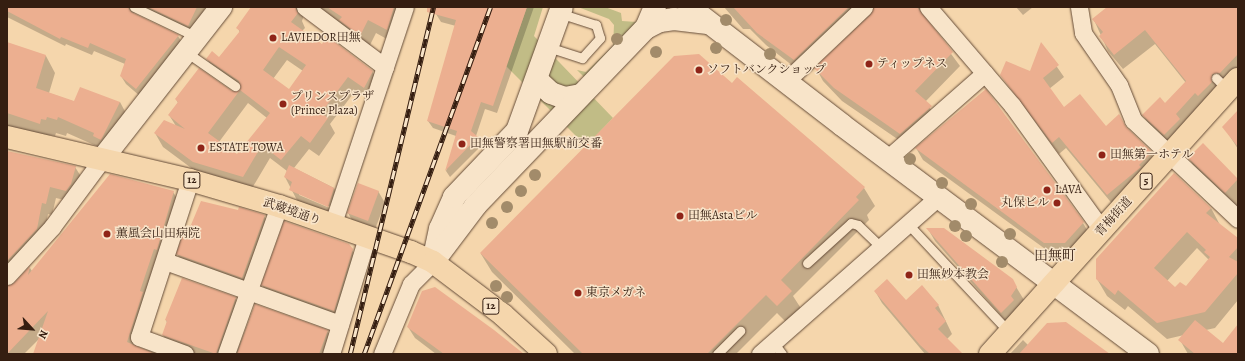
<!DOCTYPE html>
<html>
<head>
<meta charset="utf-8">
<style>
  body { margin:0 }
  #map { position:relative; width:1245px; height:361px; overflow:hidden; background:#f5d6ac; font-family:Alegreya,"Noto Serif JP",serif }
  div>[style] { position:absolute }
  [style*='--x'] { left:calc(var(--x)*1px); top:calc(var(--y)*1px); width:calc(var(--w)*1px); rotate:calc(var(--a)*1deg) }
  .green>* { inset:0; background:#c1bc86 }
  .shadow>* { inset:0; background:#0003 }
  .building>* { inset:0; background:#ecaf90 }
  .roads { filter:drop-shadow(0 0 1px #654c38) drop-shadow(0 0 1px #654c38) }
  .lane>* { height:9px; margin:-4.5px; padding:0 4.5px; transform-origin:4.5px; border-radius:4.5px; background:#f8e4c9 }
  .street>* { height:17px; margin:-8.5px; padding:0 8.5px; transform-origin:8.5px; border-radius:8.5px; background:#f8e4c9 }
  .secondary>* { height:22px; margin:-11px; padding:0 11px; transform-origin:11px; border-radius:11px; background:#f8e4c9 }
  .primary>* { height:22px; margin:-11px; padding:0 11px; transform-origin:11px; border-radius:11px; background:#f5d6ac }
  .rail>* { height:4.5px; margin-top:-2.25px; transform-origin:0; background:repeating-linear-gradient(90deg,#f8e4c9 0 9px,#351e11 0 18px); box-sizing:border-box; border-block:1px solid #351e11 }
  .trees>* { width:12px; height:12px; margin:-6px; border-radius:50%; background:#a28b6a }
  .dots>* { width:11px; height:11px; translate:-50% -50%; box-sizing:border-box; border:2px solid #f8e4c9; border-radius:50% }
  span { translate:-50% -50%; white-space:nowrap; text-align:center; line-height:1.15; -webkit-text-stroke:3px #f8e4c9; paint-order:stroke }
  .shield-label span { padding:1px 3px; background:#f8e4c9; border:1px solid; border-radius:3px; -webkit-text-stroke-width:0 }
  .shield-label { font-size:11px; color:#351e11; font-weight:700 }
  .poi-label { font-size:12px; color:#351e11 }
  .left { translate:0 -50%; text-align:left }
  .right { translate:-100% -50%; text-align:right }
  .street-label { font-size:12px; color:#351e11 }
  .quarter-label { font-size:14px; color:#351e11 }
  .frame { position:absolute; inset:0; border:8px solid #351e11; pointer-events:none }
  .north { position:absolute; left:12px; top:309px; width:40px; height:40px; -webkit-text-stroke:3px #f8e4c9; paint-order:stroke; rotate:116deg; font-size:11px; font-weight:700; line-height:16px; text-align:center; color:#351e11 }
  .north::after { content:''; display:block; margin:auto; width:14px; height:18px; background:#351e11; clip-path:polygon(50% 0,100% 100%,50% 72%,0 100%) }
</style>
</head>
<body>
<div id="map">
  <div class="green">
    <div style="clip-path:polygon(527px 7px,543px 7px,534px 36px,613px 118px,586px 146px,506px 66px)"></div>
    <div style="clip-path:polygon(578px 7px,605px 7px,621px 13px,622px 21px,637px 22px,585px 78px,577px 70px,586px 72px,613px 46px,614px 25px,609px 19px)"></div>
  </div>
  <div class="shadow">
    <div style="clip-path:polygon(7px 7px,204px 8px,212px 7px,210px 11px,205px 8px,193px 34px,142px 10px,133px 13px,178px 36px,183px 44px,141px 97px,126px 84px,121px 76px,125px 64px,94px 51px,92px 55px,66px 44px,65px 46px,7px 17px)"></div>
    <div style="clip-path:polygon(evenodd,252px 7px,402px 7px,394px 43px,376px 33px,368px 49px,304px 15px,302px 21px,305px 28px,302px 31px,322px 45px,372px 71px,380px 85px,372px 101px,356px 90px,330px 124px,335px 133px,319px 156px,309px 149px,294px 168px,334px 188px,343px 204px,337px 222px,300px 206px,285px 177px,287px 171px,270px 158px,251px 190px,202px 176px,163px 147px,155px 133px,176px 126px,169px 115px,178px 103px,176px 99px,241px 90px,215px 72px,207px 59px,219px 58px,240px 33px,238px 28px,252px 7px,287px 60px,303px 71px,289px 91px,273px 79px,287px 60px,252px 7px,248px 103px,267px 118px,237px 156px,219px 142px,248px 103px,252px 7px,299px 193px,333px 208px,332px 209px,299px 195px,299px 193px)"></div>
    <div style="clip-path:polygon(438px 7px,534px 7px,497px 113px,485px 109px,476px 136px,482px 145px,450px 177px,446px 171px,456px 136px,433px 128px,428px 121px,456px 26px,441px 22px,436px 14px)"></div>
    <div style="clip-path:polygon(724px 7px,933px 7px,923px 16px,960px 66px,925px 102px,939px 120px,909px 147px,842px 101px,823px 81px,816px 68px,873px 11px,870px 10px,802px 73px,766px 45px,750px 29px,743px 29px)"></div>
    <div style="clip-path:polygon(1016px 7px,1033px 7px,1023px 15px)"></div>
    <div style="clip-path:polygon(1109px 7px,1238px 7px,1238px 77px,1173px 149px,1152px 129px,1143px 115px,1165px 104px,1186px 83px,1155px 44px,1123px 69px,1108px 51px,1094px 20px)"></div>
    <div style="clip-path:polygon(8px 44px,46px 56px,55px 73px,49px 93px,75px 102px,120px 102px,129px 119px,101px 148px,67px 133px,66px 136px,56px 133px,55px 136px,50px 135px,49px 140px,7px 126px)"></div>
    <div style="clip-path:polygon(1041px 44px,1064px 77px,1049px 89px,1064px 108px,1106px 127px,1127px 129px,1151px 153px,1157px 164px,1114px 206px,1066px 148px,1059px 154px,1001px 75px,1031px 73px)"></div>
    <div style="clip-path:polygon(732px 85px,864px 188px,875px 206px,867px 215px,869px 220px,793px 296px,802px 310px,788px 324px,777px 313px,736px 354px,575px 354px,492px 272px,481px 254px)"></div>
    <div style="clip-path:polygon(1238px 112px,1238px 149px,1224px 127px)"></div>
    <div style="clip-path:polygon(1203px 144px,1238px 180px,1238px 206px,1235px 209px,1199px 175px,1189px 158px)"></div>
    <div style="clip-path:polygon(916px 148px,1083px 223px,1090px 235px,1072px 254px,1052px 254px,923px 160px)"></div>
    <div style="clip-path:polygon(7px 152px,75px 167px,82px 178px,73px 202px,56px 198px,52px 215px,48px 214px,43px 240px,7px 281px)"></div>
    <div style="clip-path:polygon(378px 191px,385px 203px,374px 232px,354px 224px,348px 213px)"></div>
    <div style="clip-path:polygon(173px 192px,180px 203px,135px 346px,158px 354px,34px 354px,40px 338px,24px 354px,7px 354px,7px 286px,11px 286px,30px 268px,32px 271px)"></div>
    <div style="clip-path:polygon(evenodd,1211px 208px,1220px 225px,1238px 239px,1238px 300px,1215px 328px,1206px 330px,1223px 344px,1238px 337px,1238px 354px,1188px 354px,1180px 340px,1184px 335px,1167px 339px,1128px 306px,1125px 310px,1107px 296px,1097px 279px,1211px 208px,1197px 248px,1209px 260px,1186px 288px,1175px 289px,1167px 281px,1197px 248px)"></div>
    <div style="clip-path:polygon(264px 216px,271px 227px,249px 289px,184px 265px,177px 254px,189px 233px)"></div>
    <div style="clip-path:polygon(928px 229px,1012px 280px,1024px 300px,1009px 325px,935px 241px)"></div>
    <div style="clip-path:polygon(352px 250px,357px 259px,339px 320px,268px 294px,262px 285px)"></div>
    <div style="clip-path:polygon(875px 291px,906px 301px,938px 305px,952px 334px,947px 339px,960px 354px,925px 354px,882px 303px)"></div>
    <div style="clip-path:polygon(235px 298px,242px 309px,226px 354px,189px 354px,169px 346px,163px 335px,167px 323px,166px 320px)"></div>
    <div style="clip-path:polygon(255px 305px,327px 331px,333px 340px,328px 354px,236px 354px)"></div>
    <div style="clip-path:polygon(408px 327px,519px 354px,436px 354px,415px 338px)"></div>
    <div style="clip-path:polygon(1023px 340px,1028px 345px,1107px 354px,1010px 354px)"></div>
  </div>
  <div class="building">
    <div style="clip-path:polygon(7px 7px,128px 7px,131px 12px,179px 35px,136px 89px,120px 76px,126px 59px,90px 43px,88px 48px,61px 37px,60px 39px,7px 11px)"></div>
    <div style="clip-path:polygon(148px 7px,197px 7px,188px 26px)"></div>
    <div style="clip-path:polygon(evenodd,251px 7px,295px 7px,298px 13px,291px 22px,322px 44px,327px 36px,373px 71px,364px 88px,348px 77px,321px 113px,328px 118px,310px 143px,301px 136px,281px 160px,262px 145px,243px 177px,193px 162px,154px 133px,164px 120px,185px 129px,168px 115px,178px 102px,175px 99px,199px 68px,232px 91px,240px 90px,239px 81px,206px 59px,212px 51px,219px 57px,240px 31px,236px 28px,251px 7px,279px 47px,306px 65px,289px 89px,263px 70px,279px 47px,251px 7px,240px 90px,270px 113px,237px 154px,208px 133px,240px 90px)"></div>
    <div style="clip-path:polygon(327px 7px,394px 7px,387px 30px,368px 20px,360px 36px,339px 20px,342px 17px)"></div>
    <div style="clip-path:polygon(427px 7px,527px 7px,493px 106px,481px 102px,471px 131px,478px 137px,445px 171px,457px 131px,427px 121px,456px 20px,427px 12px)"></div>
    <div style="clip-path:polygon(733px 7px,849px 7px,794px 60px,757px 33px)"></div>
    <div style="clip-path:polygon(874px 7px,917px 7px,953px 52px,915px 91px,932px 106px,900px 134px,834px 88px,814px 68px,871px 14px)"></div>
    <div style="clip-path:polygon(1107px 7px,1238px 7px,1238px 54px,1220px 73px,1212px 74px,1212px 82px,1198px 96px,1195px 93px,1176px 114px,1180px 119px,1164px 135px,1142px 115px,1160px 97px,1165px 103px,1186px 81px,1145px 30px,1114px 55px,1099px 36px,1103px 32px,1092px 19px)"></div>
    <div style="clip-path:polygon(7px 42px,46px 55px,36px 88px,74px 101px,80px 87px,120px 102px,101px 140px,93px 136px,94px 133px,58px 117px,57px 120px,47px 117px,46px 120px,41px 119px,40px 124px,7px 113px)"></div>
    <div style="clip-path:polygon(1041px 42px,1059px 65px,1043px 78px,1064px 107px,1080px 94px,1106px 126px,1119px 114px,1126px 127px,1152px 152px,1139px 165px,1141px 167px,1107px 195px,1059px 137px,1052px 143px,1000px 75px,1006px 61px,1030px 71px)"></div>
    <div style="clip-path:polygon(699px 54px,732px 83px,737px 77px,865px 187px,856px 197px,859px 200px,781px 280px,792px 291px,777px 306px,766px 295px,707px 354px,583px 354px,480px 253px,674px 56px)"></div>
    <div style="clip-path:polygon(986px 89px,1084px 222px,1065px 243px,1044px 243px,915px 148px)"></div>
    <div style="clip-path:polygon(1238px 110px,1238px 147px,1222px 127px)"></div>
    <div style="clip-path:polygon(1203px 143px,1238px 179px,1225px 193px,1188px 158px)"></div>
    <div style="clip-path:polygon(7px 151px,76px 166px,71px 184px,66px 191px,50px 187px,46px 204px,42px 203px,37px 229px,7px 261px)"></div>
    <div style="clip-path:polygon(289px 165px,334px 188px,328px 207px,289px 190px,292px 182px,284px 177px)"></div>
    <div style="clip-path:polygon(evenodd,1174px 173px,1211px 208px,1206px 213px,1238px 238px,1238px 247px,1229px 257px,1238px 262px,1238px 273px,1205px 312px,1157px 323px,1118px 290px,1115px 295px,1096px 279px,1096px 259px,1174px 173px,1187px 232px,1206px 250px,1204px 252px,1210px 257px,1186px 286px,1180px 282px,1175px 287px,1154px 268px,1187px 232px)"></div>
    <div style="clip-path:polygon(110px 174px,174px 191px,157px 250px,154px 249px,140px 291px,143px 292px,127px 342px,155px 354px,33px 354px,48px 311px,7px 354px,7px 286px,14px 283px,30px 266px,28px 275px)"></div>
    <div style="clip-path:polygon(358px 183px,379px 191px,368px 221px,347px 213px)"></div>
    <div style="clip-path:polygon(201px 201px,238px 210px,239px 207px,265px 215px,242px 278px,176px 254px,184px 230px,188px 232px)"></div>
    <div style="clip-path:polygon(284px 221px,349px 244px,353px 249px,334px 311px,261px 285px)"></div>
    <div style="clip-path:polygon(926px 228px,944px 228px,1013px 279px,1017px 287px,1011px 296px,1014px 300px,1001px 313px)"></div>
    <div style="clip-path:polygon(182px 278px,236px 297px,216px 354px,162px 335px,167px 321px,165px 320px)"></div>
    <div style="clip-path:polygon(887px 279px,906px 300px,922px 285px,939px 305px,935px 308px,946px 321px,938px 329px,963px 354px,930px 354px,920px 345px,874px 291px)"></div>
    <div style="clip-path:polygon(435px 287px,494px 330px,524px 354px,444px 354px,407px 327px,422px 291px)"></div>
    <div style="clip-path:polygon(255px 304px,328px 330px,319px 354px,237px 354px)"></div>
    <div style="clip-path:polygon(1195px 320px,1223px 343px,1238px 324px,1238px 354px,1195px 354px,1178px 340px)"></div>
    <div style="clip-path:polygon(1066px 322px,1110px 354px,1019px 354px,1047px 323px)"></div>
  </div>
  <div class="roads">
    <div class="lane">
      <div style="--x:134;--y:7;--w:70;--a:25.5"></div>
      <div style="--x:548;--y:47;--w:36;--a:18"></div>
      <div style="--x:582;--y:58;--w:27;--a:-48"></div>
      <div style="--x:600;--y:38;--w:14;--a:-107"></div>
      <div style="--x:596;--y:25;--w:38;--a:-162"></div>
      <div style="--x:186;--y:52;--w:60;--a:34.8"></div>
      <div style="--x:1216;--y:78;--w:17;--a:45"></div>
      <div style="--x:908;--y:224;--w:148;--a:46.9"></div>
      <div style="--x:807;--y:263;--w:59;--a:-42.3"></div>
      <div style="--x:851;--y:223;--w:7;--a:16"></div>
      <div style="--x:858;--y:225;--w:32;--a:44"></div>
      <div style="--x:773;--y:342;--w:15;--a:53"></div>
      <div style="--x:717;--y:354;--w:33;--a:-45"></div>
    </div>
    <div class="street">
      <div style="--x:305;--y:7;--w:100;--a:36.9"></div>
      <div style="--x:928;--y:7;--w:129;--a:49.4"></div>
      <div style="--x:1012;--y:105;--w:154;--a:54.2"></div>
      <div style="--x:1079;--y:7;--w:26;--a:81"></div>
      <div style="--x:1083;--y:33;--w:63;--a:55.3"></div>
      <div style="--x:1119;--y:85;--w:38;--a:68"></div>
      <div style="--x:1133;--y:120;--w:144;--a:43.3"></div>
      <div style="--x:785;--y:82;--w:109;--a:-43.5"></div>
      <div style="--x:887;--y:159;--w:130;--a:-41.3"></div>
      <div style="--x:332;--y:226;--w:231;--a:-71.6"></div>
      <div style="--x:165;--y:261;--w:186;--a:19.8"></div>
      <div style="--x:7;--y:276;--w:67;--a:-47.4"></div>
      <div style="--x:52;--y:227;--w:86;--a:-53.5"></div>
      <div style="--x:185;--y:354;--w:49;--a:-159.7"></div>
      <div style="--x:139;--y:337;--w:165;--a:-72"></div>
      <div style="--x:226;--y:354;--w:157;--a:-70.3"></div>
      <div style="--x:331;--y:354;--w:122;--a:-72.9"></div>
      <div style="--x:382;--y:354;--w:76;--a:-67.5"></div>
      <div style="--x:411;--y:284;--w:31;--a:-45"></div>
      <div style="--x:760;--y:354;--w:237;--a:-41.4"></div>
    </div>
    <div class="secondary">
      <div style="--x:689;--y:7;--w:193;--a:37.6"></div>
      <div style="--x:842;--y:125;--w:382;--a:36.8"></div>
      <div style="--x:646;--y:28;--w:16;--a:-27"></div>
      <div style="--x:660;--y:21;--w:14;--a:-8"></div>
      <div style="--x:674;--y:19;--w:32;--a:7"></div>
      <div style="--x:537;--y:80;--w:19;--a:43"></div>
      <div style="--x:551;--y:93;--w:15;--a:20"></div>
      <div style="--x:565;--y:98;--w:16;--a:-11"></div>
      <div style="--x:103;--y:158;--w:192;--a:-52"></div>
      <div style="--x:434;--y:257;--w:29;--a:-78"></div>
      <div style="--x:440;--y:229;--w:35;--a:-66"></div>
      <div style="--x:454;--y:197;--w:91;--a:-46.3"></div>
      <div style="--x:517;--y:131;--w:132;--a:-70.1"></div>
      <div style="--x:433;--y:262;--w:71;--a:-53"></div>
      <div style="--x:476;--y:205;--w:245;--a:-46.2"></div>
      <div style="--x:646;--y:28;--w:23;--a:-67"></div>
    </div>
    <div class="primary">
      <div style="--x:7;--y:137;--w:188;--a:13.2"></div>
      <div style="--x:190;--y:180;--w:93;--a:16.3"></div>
      <div style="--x:279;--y:206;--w:140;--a:19.2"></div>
      <div style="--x:411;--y:252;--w:24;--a:24"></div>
      <div style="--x:433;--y:262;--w:88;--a:37.1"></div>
      <div style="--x:503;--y:315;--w:58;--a:42.2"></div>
      <div style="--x:990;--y:354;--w:370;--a:-48"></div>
    </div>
  </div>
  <div class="rail">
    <div style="--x:350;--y:354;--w:357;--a:-76.5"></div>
    <div style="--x:364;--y:354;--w:369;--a:-70"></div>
  </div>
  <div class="trees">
    <div style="left:726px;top:20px"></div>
    <div style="left:617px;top:39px"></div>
    <div style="left:716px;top:48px"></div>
    <div style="left:656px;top:52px"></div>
    <div style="left:770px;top:54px"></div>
    <div style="left:910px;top:159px"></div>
    <div style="left:535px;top:175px"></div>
    <div style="left:942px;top:183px"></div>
    <div style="left:521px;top:191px"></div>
    <div style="left:971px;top:204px"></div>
    <div style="left:507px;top:207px"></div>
    <div style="left:492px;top:223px"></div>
    <div style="left:955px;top:226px"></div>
    <div style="left:1010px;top:234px"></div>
    <div style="left:966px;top:236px"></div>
    <div style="left:1002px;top:262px"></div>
    <div style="left:496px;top:286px"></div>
    <div style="left:507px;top:297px"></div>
  </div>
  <div class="dots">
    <div style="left:273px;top:38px;background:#8f2418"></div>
    <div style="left:869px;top:64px;background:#8f2418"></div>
    <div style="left:699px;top:70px;background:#8f2418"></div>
    <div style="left:283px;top:104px;background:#8f2418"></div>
    <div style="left:462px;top:144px;background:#8f2418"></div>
    <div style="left:201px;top:148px;background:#8f2418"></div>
    <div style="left:1102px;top:155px;background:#8f2418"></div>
    <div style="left:1047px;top:190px;background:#8f2418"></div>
    <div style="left:1057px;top:203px;background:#8f2418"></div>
    <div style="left:680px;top:216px;background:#8f2418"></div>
    <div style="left:107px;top:234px;background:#8f2418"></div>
    <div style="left:909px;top:275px;background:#8f2418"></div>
    <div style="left:578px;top:293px;background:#8f2418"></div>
  </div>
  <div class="shield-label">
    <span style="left:192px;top:180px">12</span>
    <span style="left:1146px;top:181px">5</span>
    <span style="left:491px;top:306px">12</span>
  </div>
  <div class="poi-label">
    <span class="left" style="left:281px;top:38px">LAVIEDOR田無</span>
    <span class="left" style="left:877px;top:64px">ティップネス</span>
    <span class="left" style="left:707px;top:70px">ソフトバンクショップ</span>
    <span class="left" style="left:291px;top:104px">プリンスプラザ<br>(Prince Plaza)</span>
    <span class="left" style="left:470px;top:144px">田無警察署田無駅前交番</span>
    <span class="left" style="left:209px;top:148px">ESTATE TOWA</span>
    <span class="left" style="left:1110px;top:155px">田無第一ホテル</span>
    <span class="left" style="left:1055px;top:190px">LAVA</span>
    <span class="right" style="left:1049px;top:203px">丸保ビル</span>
    <span class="left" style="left:688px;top:216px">田無Astaビル</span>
    <span class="left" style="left:116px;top:234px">薫風会山田病院</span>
    <span class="left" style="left:917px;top:275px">田無妙本教会</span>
    <span class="left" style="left:586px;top:293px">東京メガネ</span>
  </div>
  <div class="street-label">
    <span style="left:292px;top:212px;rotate:19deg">武蔵境通り</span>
    <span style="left:1114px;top:217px;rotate:-48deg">青梅街道</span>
  </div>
  <div class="quarter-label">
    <span style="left:1055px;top:256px">田無町</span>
  </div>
  <div class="frame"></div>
  <div class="north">N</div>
</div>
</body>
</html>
